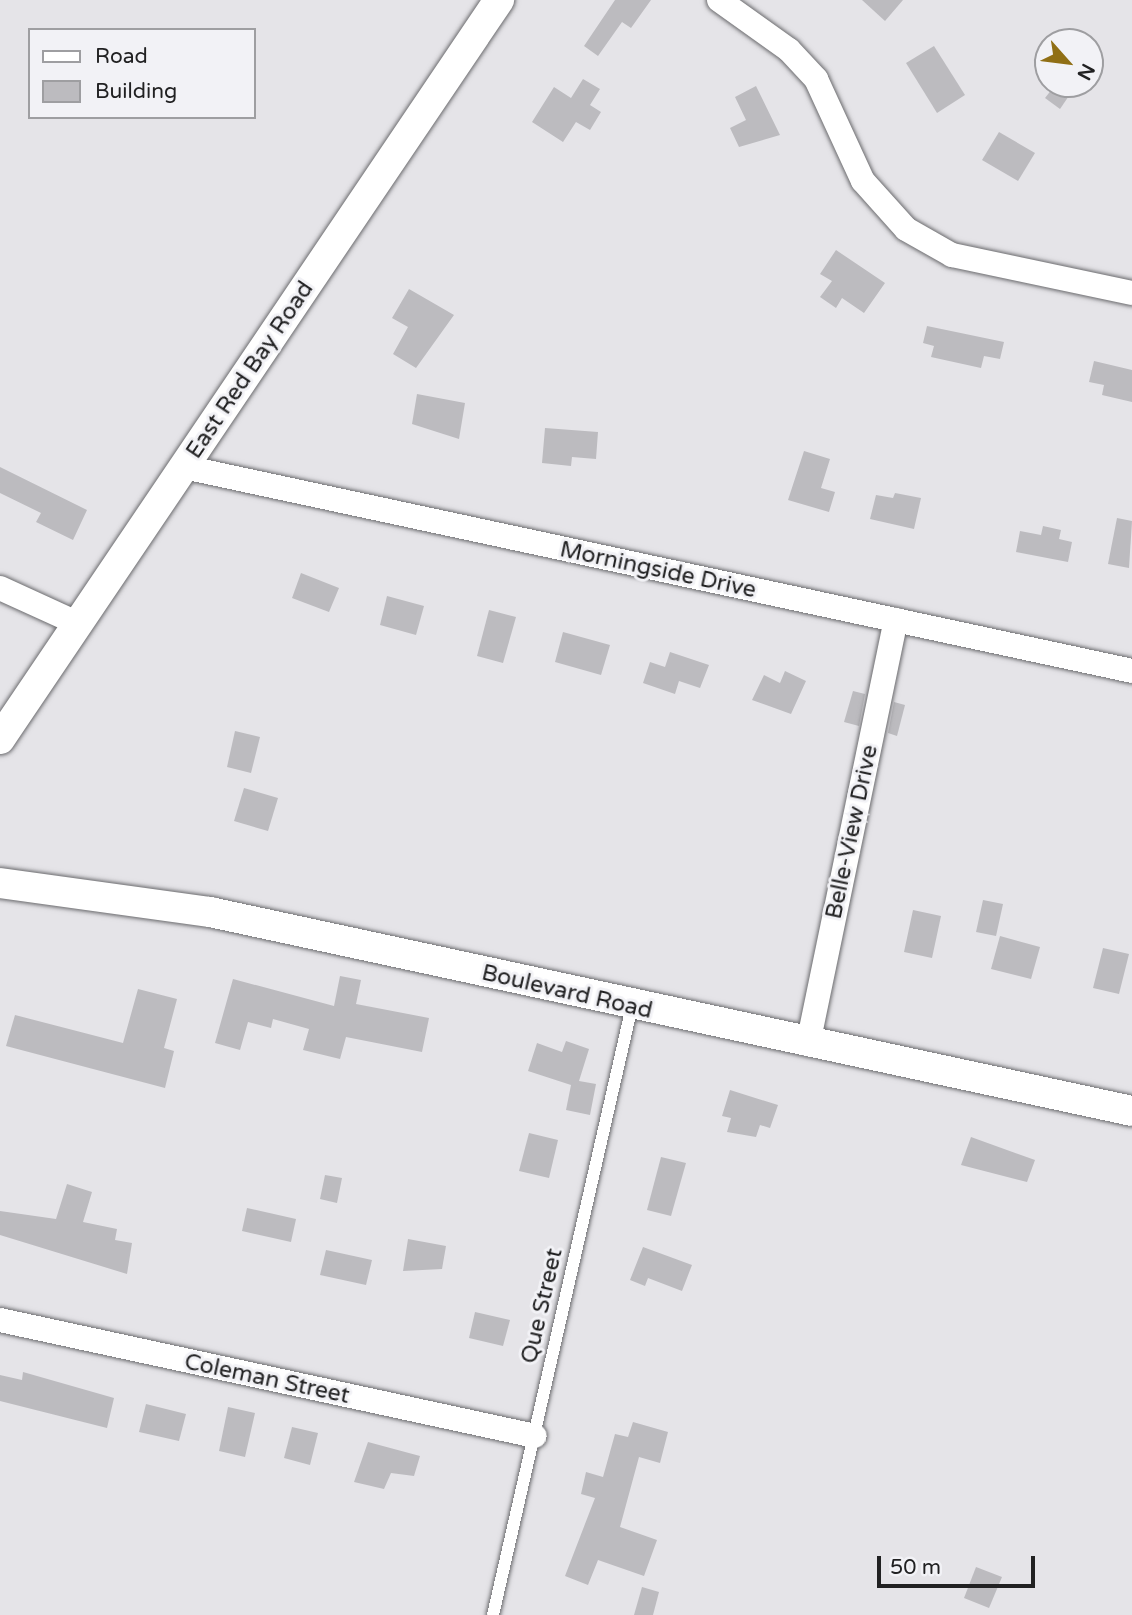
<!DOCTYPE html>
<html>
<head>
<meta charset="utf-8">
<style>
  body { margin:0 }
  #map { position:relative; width:1132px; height:1615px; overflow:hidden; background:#e5e4e8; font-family:"Varela Round",sans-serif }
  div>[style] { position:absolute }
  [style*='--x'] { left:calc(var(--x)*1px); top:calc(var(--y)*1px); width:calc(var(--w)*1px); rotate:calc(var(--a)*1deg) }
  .building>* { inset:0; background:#bcbbbf }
  .roads { filter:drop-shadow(0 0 2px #6b6b6e) drop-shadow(0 0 2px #6b6b6e) }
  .service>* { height:12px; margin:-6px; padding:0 6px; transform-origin:6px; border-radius:6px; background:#fff }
  .minor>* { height:24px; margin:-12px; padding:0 12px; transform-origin:12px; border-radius:12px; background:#fff }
  .tertiary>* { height:30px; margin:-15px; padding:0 15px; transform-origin:15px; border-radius:15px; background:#fff }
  span { translate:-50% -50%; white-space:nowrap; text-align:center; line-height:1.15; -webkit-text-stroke:6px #f2f2f6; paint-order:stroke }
  .street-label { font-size:23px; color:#212122 }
  .legend { position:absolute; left:28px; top:28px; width:228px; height:91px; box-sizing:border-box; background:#f2f2f6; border:2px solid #9e9ea1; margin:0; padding:9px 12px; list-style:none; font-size:21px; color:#212122 }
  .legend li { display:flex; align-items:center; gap:14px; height:35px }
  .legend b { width:35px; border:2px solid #9e9ea1 }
  .north { position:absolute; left:1034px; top:28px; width:70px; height:70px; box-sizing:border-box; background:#f2f2f6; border:2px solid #9e9ea1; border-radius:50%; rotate:118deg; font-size:19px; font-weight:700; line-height:28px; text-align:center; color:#212122 }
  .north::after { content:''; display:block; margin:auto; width:24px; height:32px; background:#906f15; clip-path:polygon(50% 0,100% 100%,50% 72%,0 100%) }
  .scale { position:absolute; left:877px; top:1556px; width:158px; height:32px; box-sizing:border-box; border:4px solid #212122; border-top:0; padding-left:9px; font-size:21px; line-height:24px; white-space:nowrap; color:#212122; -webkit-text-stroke:5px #f2f2f6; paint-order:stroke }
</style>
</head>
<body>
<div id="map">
  <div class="building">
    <div style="clip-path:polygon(615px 0,651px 0,631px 28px,622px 22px,598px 56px,584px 46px)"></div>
    <div style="clip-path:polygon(862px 0,903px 0,885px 21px)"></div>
    <div style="clip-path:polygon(934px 46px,965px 95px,937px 113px,906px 63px)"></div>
    <div style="clip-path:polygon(583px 79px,600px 89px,590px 105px,601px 112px,590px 130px,576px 122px,563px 142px,532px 122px,554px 87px,571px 98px)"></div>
    <div style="clip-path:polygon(1056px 84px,1077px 84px,1060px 109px,1045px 98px)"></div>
    <div style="clip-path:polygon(756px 86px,780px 135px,739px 147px,730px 128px,746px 120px,735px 97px)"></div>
    <div style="clip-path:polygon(999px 132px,1035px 153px,1018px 181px,982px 160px)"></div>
    <div style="clip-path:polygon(836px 250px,885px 283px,864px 313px,842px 298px,836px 308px,820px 297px,832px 281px,820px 274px)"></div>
    <div style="clip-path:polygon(409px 289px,454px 315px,416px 368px,393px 354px,408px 327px,392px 318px)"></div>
    <div style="clip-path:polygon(927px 326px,1004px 342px,1000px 359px,984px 356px,981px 368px,931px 357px,934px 346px,923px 343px)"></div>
    <div style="clip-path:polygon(1094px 361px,1132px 370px,1132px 402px,1102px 395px,1104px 385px,1089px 382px)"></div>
    <div style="clip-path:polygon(417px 394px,465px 403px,459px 439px,412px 424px)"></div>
    <div style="clip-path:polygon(545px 428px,598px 432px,596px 459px,572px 457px,571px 466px,542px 463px)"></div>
    <div style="clip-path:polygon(804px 451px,830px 459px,821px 488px,835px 492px,829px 512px,788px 500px)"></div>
    <div style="clip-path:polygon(0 467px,87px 510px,73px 540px,36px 522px,41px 513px,0 493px)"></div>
    <div style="clip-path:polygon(895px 493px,921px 498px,914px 529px,870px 519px,876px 495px,893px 498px)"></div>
    <div style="clip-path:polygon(1117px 518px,1132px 521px,1129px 568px,1108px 564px)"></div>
    <div style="clip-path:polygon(1043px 526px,1061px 530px,1059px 539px,1072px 542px,1068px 562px,1016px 552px,1020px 531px,1041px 535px)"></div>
    <div style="clip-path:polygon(301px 573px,339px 588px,329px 612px,292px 598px)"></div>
    <div style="clip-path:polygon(387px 596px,424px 606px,416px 635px,380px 625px)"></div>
    <div style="clip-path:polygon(489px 610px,516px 617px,503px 663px,477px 656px)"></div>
    <div style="clip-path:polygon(563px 632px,610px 645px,601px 675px,555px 662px)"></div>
    <div style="clip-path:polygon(670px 652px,709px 665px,700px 688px,679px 681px,675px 694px,643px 683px,650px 662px,665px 667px)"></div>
    <div style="clip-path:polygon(785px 671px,806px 681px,791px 714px,752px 700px,764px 675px,780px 683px)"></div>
    <div style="clip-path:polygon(853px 691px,865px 694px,859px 726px,844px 722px)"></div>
    <div style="clip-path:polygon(894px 702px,905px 705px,897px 736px,888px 733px)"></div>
    <div style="clip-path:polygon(235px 731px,260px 737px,251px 773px,227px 767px)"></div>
    <div style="clip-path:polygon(244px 788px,278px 798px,268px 831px,234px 821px)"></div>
    <div style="clip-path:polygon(983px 900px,1003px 904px,996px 936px,976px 932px)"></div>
    <div style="clip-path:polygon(913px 910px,941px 916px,932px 958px,904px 952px)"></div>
    <div style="clip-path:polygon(1000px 936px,1040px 947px,1031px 979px,991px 969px)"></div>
    <div style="clip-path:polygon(1103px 948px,1129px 954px,1119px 994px,1093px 988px)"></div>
    <div style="clip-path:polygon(340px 976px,361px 980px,356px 1004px,429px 1018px,422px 1052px,346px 1037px,340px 1059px,303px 1050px,309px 1029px,273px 1019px,271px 1028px,248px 1022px,240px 1050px,215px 1043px,233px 979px,334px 1006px)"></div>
    <div style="clip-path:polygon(138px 989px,177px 999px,164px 1048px,174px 1051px,165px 1088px,6px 1046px,15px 1015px,123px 1043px)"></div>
    <div style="clip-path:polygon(566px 1041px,589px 1049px,579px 1081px,596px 1084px,590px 1115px,566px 1110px,571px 1085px,528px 1071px,537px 1043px,562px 1052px)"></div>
    <div style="clip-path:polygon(730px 1090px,778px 1105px,770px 1128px,760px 1125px,756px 1137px,727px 1132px,731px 1118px,722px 1116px)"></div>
    <div style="clip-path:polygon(529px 1133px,558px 1140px,549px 1178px,519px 1171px)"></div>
    <div style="clip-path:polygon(971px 1137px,1035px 1160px,1027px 1182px,961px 1165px)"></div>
    <div style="clip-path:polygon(661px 1157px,686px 1163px,671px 1216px,647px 1210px)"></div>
    <div style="clip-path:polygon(325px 1175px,342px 1178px,337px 1203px,320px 1199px)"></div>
    <div style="clip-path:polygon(67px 1184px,92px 1192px,83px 1222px,117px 1229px,115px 1240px,132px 1243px,127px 1274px,0 1235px,0 1211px,56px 1219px)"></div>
    <div style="clip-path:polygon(247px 1208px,296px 1219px,291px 1242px,242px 1231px)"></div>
    <div style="clip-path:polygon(408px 1239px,446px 1246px,442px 1269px,403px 1271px)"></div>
    <div style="clip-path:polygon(643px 1247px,692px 1265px,682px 1291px,648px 1278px,645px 1286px,630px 1280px)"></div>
    <div style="clip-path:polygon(326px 1250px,372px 1260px,366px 1285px,320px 1275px)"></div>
    <div style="clip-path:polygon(475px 1312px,510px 1320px,503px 1346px,469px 1338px)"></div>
    <div style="clip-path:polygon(23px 1372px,114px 1398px,107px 1428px,0 1401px,0 1375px,22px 1380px)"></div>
    <div style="clip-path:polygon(146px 1404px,186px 1414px,179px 1441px,139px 1432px)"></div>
    <div style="clip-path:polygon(228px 1407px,255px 1413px,245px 1457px,219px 1451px)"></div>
    <div style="clip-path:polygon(633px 1422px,668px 1432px,660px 1463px,639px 1457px,620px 1527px,657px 1540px,644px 1576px,598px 1560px,588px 1585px,565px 1576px,595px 1498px,581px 1494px,586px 1472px,603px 1477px,615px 1434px,628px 1437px)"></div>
    <div style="clip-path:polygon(292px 1427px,318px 1433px,310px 1465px,284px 1458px)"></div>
    <div style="clip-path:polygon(368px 1442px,420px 1456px,414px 1476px,391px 1473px,384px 1489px,354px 1482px)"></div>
    <div style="clip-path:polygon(976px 1567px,1002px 1577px,989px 1608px,964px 1598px)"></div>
    <div style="clip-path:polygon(642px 1587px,659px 1592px,653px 1615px,634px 1615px)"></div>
  </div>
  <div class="roads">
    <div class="service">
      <div style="--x:493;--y:1615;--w:625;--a:-77.14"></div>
    </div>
    <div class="minor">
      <div style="--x:719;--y:0;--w:86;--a:35.5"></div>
      <div style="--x:789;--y:50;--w:40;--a:47"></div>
      <div style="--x:816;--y:79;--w:112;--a:65.3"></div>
      <div style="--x:863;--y:181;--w:64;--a:48.1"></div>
      <div style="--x:906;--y:229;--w:53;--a:29.5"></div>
      <div style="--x:952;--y:255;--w:184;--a:11.9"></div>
      <div style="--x:184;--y:467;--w:970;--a:12.14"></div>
      <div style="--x:0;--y:588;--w:87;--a:24.5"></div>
      <div style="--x:808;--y:1044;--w:433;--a:-78.3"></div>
      <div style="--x:0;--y:1320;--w:547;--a:12.23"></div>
    </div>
    <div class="tertiary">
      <div style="--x:0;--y:739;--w:892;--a:-55.97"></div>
      <div style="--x:0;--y:883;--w:212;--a:7.9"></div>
      <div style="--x:210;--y:912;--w:943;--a:12.18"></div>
    </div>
  </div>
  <div class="street-label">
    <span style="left:250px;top:370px;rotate:-56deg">East Red Bay Road</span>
    <span style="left:658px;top:570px;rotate:12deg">Morningside Drive</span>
    <span style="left:852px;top:832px;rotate:-78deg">Belle-View Drive</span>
    <span style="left:567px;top:992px;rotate:13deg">Boulevard Road</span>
    <span style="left:542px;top:1306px;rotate:-77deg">Que Street</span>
    <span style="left:267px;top:1379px;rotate:12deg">Coleman Street</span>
  </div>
  <ul class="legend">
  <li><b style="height:9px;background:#fff"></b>Road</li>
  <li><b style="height:19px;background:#bcbbbf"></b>Building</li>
  </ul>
  <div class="north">N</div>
  <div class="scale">50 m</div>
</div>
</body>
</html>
